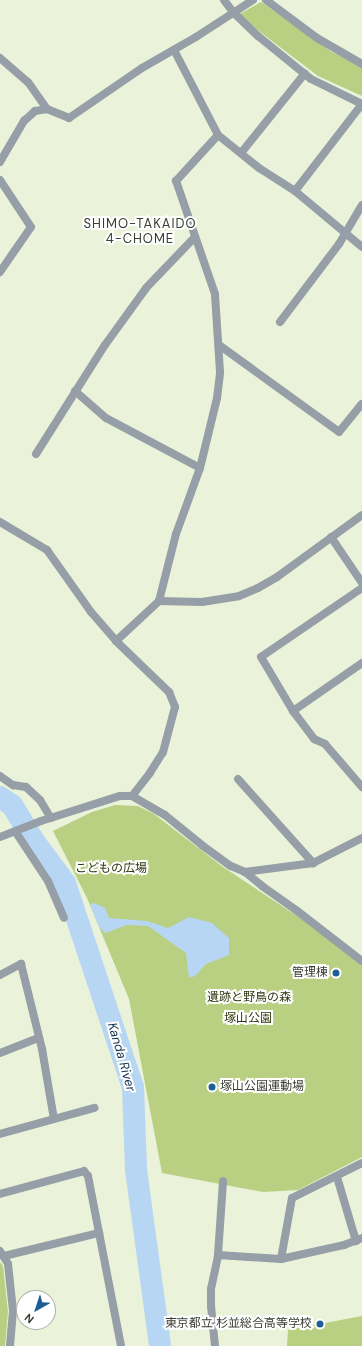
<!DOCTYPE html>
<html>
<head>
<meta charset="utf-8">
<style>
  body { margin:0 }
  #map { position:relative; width:362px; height:1346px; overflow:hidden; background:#eaf3d9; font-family:"DM Sans","Noto Sans JP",sans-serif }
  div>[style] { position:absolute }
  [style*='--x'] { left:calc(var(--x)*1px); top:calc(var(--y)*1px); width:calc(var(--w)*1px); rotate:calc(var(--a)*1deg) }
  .green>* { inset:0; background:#b9cf81 }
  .water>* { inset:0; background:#b7d6f3 }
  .river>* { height:22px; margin:-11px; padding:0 11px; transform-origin:11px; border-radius:11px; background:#b7d6f3 }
  .minor>* { height:8px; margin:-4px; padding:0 4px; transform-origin:4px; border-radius:4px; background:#969ea7 }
  .dots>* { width:11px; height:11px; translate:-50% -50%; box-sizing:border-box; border:2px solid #fff; border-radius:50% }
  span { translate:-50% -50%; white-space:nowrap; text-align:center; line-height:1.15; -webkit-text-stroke:4px #fff; paint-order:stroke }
  .park-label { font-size:12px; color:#2e380f }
  .poi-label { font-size:12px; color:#393d32 }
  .right { translate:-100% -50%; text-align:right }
  .left { translate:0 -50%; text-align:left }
  .neighbourhood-label { font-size:13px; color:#393d32; letter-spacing:1px }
  .water-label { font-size:13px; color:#0f304d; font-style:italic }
  .north { position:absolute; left:16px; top:1290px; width:40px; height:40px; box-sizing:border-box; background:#fff; border:1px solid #b0b1ad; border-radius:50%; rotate:219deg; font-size:11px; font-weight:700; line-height:16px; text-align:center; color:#393d32 }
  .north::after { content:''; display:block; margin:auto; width:14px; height:18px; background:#1d5f94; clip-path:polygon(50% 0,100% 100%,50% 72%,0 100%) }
</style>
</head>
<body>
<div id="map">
  <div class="green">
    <div style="clip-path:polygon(261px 2px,332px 52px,362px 66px,362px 96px,318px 76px,238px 15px)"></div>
    <div style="clip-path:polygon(115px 805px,138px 806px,154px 814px,223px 867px,362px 959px,362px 1157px,298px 1190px,263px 1192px,162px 1173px,129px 999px,87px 898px,53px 831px,92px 812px)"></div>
    <div style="clip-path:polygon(0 1262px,3px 1266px,8px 1312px,5px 1346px,0 1346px)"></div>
    <div style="clip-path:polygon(362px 1316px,362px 1346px,287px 1346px,288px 1330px)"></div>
  </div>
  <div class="water">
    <div style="clip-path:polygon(94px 903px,105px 908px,109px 918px,147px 921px,168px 928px,189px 917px,212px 923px,229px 938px,229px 955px,206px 964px,195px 976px,189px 978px,186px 953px,148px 926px,127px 925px,105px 933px,99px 927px,90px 905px)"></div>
  </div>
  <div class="river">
    <div style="--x:0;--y:797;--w:14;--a:34"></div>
    <div style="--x:12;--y:805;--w:42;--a:58.6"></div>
    <div style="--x:34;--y:841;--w:52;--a:53.6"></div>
    <div style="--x:65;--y:883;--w:215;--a:71.6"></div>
    <div style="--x:133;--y:1087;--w:83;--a:87.9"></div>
    <div style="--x:136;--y:1170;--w:178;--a:82.2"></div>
  </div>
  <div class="minor">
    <div style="--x:224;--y:0;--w:15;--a:53"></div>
    <div style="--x:233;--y:12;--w:35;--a:44"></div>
    <div style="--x:258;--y:36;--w:68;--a:39.1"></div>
    <div style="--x:311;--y:79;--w:57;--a:26.1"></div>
    <div style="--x:266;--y:0;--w:64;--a:36.7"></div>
    <div style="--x:317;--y:38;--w:52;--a:30"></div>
    <div style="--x:174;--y:50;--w:96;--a:62.6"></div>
    <div style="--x:218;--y:135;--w:53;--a:38.8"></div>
    <div style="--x:259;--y:168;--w:43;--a:32.6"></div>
    <div style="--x:295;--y:191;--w:87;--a:39.9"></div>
    <div style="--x:0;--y:58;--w:37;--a:41"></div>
    <div style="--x:28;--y:82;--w:33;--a:55"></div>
    <div style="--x:47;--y:109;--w:24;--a:22"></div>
    <div style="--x:69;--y:118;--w:88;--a:-34.4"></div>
    <div style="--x:142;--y:68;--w:62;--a:-29.9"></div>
    <div style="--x:196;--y:37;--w:68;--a:-33"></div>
    <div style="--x:241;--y:153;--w:102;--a:-51.3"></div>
    <div style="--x:0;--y:162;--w:48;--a:-59.7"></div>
    <div style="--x:24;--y:121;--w:15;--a:-42"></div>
    <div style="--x:35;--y:111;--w:12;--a:-9"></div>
    <div style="--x:0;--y:180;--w:56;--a:56.6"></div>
    <div style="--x:31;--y:227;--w:55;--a:124.6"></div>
    <div style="--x:295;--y:191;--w:110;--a:-52.4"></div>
    <div style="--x:280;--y:322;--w:98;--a:-52.9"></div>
    <div style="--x:339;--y:244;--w:45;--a:-59.5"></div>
    <div style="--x:219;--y:345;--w:148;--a:35.9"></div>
    <div style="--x:339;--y:432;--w:36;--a:-51"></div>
    <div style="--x:75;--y:391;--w:41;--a:41.1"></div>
    <div style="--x:106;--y:418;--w:106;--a:28"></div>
    <div style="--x:36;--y:454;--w:129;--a:-57.7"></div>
    <div style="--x:105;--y:345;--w:44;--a:-54.2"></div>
    <div style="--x:131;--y:309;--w:26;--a:-54"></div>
    <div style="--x:146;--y:288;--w:69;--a:-46.2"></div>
    <div style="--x:0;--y:522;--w:55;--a:30.8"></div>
    <div style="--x:47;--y:550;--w:76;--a:54.6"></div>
    <div style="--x:91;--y:612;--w:38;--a:49"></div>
    <div style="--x:116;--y:641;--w:74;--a:43.9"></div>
    <div style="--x:169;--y:692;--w:16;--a:68"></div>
    <div style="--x:175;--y:707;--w:47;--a:104.9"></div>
    <div style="--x:163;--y:752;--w:25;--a:122"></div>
    <div style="--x:150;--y:773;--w:29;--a:128"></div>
    <div style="--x:331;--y:537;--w:55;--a:56"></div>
    <div style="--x:362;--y:588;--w:122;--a:145.7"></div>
    <div style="--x:261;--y:657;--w:63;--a:59.3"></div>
    <div style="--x:293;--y:711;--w:35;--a:53"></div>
    <div style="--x:314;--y:739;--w:12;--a:24"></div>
    <div style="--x:325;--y:744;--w:57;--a:49.3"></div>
    <div style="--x:159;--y:601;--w:43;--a:1.3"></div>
    <div style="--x:202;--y:602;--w:37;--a:-9"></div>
    <div style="--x:239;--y:596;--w:21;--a:-23"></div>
    <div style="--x:258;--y:588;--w:22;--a:-30"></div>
    <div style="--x:277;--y:577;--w:105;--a:-36.1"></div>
    <div style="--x:116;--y:641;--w:59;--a:-42.9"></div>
    <div style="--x:159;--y:601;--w:69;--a:-75.8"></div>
    <div style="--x:176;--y:534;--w:70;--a:-70"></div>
    <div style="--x:200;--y:468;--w:72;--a:-76.3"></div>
    <div style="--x:217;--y:398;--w:26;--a:-83"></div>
    <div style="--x:220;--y:372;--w:78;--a:-93.7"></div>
    <div style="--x:215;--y:294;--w:120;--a:-109"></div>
    <div style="--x:176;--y:181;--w:62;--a:-47.6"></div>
    <div style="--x:293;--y:711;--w:84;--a:-34.8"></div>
    <div style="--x:0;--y:776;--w:16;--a:35"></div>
    <div style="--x:13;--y:785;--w:13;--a:9"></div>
    <div style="--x:26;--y:787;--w:19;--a:43"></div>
    <div style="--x:40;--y:800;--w:21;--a:59"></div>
    <div style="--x:238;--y:779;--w:113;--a:48.2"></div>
    <div style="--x:15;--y:831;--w:60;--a:56.6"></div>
    <div style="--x:48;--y:881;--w:40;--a:66.6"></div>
    <div style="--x:0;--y:837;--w:44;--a:-21.3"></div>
    <div style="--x:41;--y:821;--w:83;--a:-17.6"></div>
    <div style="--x:120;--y:796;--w:12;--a:0"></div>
    <div style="--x:132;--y:796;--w:38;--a:30"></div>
    <div style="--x:165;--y:815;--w:49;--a:39.2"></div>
    <div style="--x:203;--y:846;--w:34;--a:36"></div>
    <div style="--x:231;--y:866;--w:15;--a:23"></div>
    <div style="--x:245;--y:872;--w:69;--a:-7.5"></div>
    <div style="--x:313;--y:863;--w:55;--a:-27"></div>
    <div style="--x:245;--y:872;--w:22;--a:39"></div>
    <div style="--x:262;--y:886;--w:42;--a:35.2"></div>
    <div style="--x:296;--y:910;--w:83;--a:37.7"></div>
    <div style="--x:0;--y:975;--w:24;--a:-28"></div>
    <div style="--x:21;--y:964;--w:88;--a:76.1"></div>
    <div style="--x:42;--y:1049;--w:71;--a:80.3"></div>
    <div style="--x:0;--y:1053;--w:41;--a:-21.5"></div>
    <div style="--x:0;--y:1134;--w:98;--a:-15.5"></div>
    <div style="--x:337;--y:1177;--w:67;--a:73.5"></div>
    <div style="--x:0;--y:1194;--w:87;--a:-15.3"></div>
    <div style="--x:84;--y:1171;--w:6;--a:51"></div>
    <div style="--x:88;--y:1176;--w:173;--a:79"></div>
    <div style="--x:0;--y:1251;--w:15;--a:58"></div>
    <div style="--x:8;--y:1264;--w:47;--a:83.9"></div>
    <div style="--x:13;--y:1311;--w:35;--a:95"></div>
    <div style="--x:218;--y:1255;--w:63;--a:3.6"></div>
    <div style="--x:281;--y:1259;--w:65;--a:-12.5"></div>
    <div style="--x:344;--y:1245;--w:19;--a:-21"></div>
    <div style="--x:4;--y:1256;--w:98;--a:-13.6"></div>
    <div style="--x:281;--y:1259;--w:62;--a:-79.8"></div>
    <div style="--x:292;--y:1198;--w:78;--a:-26.6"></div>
    <div style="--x:215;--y:1346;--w:40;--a:-95.7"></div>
    <div style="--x:211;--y:1306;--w:17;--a:-90"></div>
    <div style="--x:211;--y:1289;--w:35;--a:-78"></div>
    <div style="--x:218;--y:1255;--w:74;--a:-86.1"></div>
  </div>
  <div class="dots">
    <div style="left:336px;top:973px;background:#1d5f94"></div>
    <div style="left:212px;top:1087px;background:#1d5f94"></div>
    <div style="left:320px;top:1324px;background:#1d5f94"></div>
  </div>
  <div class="park-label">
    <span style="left:111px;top:869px">こどもの広場</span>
    <span style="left:249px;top:998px">遺跡と野鳥の森</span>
    <span style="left:248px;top:1019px">塚山公園</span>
  </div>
  <div class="poi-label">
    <span class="right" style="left:328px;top:973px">管理棟</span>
    <span class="left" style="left:220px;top:1087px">塚山公園運動場</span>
    <span class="right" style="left:312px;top:1324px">東京都立 杉並総合高等学校</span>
  </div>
  <div class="neighbourhood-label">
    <span style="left:140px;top:232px">SHIMO-TAKAIDO<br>4-CHOME</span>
  </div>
  <div class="water-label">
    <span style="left:121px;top:1057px;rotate:74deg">Kanda River</span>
  </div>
  <div class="north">N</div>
</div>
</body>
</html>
